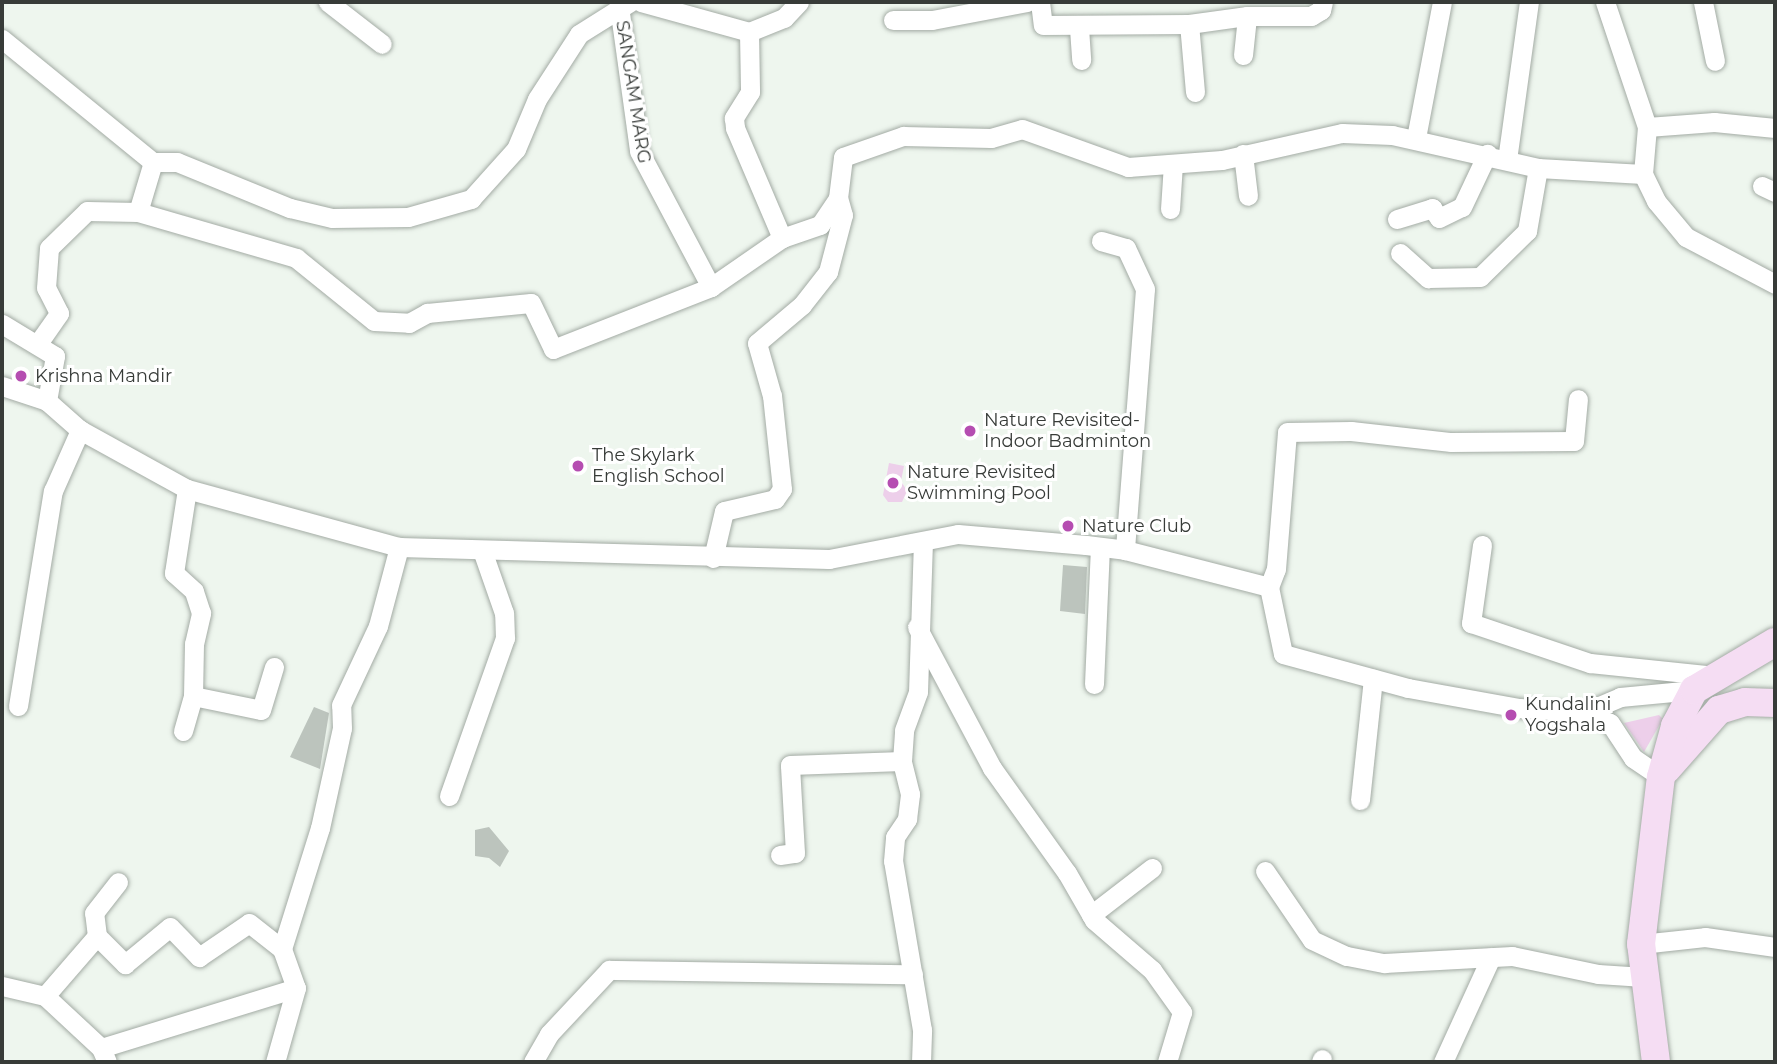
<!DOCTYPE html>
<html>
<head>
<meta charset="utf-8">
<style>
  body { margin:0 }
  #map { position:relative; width:1777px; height:1064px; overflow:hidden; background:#eef6ee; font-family:Montserrat,sans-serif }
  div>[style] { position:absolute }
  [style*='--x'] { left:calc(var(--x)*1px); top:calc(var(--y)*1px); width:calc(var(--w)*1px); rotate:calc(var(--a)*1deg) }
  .green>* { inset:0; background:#edcfea }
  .building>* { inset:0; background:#bcc4bd }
  .roads { filter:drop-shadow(0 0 2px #a3aba4) drop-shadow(0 0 2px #a3aba4) }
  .street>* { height:19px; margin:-9.5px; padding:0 9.5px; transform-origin:9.5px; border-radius:9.5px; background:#fff }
  .secondary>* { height:28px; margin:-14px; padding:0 14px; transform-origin:14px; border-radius:14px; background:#f5ddf3 }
  .dots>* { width:19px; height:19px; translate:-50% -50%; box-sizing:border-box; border:4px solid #fff; border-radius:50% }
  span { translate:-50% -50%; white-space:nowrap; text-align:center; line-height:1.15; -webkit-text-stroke:6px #fff; paint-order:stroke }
  .street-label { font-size:18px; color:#373b38 }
  .poi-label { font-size:18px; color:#373b38 }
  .left { translate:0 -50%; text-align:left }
  .frame { position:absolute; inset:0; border:4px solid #373b38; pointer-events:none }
</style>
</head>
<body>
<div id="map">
  <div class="green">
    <div style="clip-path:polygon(889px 463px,904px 466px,901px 481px,907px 491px,902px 502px,888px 502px,883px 495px)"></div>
    <div style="clip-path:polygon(1659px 715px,1663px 719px,1644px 752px,1624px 723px)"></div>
  </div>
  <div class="building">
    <div style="clip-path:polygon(1063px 565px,1087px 567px,1085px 614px,1060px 611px)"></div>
    <div style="clip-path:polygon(314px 707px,329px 713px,320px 769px,290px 757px)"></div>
    <div style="clip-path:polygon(489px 827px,509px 851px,500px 867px,489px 858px,475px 856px,475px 830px)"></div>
  </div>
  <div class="roads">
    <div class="street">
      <div style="--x:328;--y:2;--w:68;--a:37.9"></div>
      <div style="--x:641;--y:2;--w:112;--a:15.5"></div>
      <div style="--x:749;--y:32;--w:38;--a:-22"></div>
      <div style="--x:784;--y:18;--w:22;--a:-47"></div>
      <div style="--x:1040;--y:2;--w:23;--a:83"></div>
      <div style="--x:1043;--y:25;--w:146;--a:-0.4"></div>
      <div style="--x:1605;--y:2;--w:132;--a:71.4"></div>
      <div style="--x:1703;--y:2;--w:60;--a:78.5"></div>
      <div style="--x:619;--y:6;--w:146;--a:82.1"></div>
      <div style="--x:639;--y:151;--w:154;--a:62.1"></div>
      <div style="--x:893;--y:20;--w:39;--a:0"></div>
      <div style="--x:932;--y:20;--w:97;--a:-10.7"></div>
      <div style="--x:1079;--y:28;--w:32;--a:86"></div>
      <div style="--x:749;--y:32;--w:60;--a:89"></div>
      <div style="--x:750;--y:92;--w:31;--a:122"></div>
      <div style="--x:734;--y:118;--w:10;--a:84"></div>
      <div style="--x:735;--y:128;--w:120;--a:66.9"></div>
      <div style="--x:2;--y:39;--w:195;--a:39.2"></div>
      <div style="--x:1243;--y:55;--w:39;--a:-84"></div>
      <div style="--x:1247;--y:16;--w:64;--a:0"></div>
      <div style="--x:1311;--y:16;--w:12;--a:-31"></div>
      <div style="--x:1321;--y:10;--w:8;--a:-76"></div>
      <div style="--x:1195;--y:92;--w:68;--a:-95"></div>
      <div style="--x:1189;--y:24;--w:59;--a:-7.9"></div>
      <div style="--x:1775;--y:128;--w:61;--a:-174.4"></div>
      <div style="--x:1714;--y:122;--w:67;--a:175.7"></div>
      <div style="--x:1647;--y:127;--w:47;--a:94.9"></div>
      <div style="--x:1643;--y:174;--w:30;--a:64"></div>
      <div style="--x:1656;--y:201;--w:47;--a:50.2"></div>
      <div style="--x:1686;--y:237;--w:101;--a:27.8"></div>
      <div style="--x:1416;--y:138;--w:138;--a:-79.2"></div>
      <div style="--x:1243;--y:154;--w:42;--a:83.2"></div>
      <div style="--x:1507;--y:160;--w:160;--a:-82.1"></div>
      <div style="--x:1762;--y:186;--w:14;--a:25"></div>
      <div style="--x:1170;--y:209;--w:45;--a:-86.2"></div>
      <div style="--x:138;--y:212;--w:52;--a:-73.3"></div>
      <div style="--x:153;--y:162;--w:24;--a:0"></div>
      <div style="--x:177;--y:162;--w:122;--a:22.2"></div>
      <div style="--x:290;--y:208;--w:43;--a:13.4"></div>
      <div style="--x:332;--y:218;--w:76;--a:-0.8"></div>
      <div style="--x:408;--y:217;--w:66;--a:-15.9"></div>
      <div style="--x:471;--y:199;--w:67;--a:-48"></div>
      <div style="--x:516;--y:149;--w:54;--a:-67.2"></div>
      <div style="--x:537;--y:99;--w:77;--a:-57.1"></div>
      <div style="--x:579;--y:34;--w:60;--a:-32.1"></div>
      <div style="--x:1397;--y:219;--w:37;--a:-17"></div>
      <div style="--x:1432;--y:208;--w:12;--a:55"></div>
      <div style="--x:1439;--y:218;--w:25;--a:-26"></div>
      <div style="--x:1462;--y:207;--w:59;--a:-64.7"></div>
      <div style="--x:1101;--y:241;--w:26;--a:16"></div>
      <div style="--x:1126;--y:248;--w:45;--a:65.1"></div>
      <div style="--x:1145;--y:289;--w:262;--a:94.4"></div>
      <div style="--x:1400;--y:253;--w:38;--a:42"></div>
      <div style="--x:1428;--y:278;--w:52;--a:-1.1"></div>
      <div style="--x:1480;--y:277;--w:66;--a:-44.4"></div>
      <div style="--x:1527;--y:231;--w:64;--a:-80.1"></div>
      <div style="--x:2;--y:324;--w:62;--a:31.1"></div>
      <div style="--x:55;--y:356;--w:46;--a:100.1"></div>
      <div style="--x:39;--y:342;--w:35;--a:-55"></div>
      <div style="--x:59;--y:313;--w:28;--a:-117"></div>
      <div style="--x:46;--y:288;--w:40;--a:-85.7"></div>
      <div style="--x:49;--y:248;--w:53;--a:-44.2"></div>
      <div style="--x:87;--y:211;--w:51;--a:1.1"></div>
      <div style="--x:138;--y:212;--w:165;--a:16.2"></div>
      <div style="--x:296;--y:258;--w:100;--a:38.9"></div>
      <div style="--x:374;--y:321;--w:35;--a:3"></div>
      <div style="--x:409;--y:323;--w:21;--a:-29"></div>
      <div style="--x:427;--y:313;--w:104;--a:-5.5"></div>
      <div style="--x:531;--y:303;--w:51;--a:64.4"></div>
      <div style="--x:553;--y:349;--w:170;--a:-21.4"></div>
      <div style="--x:711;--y:287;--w:86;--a:-34.6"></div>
      <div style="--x:782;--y:238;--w:40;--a:-18.9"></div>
      <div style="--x:820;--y:225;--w:32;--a:-56"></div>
      <div style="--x:838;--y:198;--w:41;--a:-83"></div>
      <div style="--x:843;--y:157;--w:64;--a:-19.3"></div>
      <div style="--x:903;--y:136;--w:88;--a:1.3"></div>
      <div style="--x:991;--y:138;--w:32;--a:-16"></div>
      <div style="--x:1022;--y:129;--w:113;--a:19.7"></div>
      <div style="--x:1128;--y:167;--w:94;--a:-4.3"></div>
      <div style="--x:1222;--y:160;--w:123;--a:-12.7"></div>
      <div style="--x:1342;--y:133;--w:50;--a:2.3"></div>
      <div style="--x:1392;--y:135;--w:150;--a:12.7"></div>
      <div style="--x:1538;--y:168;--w:105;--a:3.3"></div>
      <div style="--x:2;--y:386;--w:47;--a:18.4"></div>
      <div style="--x:47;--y:401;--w:44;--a:41.3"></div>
      <div style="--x:80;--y:430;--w:122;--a:28.9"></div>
      <div style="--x:187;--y:489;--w:220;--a:15.3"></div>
      <div style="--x:399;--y:547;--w:430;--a:1.6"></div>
      <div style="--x:829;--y:559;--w:131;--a:-11"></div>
      <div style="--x:958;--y:534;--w:128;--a:4.9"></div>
      <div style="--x:1086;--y:545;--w:39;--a:7"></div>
      <div style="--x:1125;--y:550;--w:149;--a:14.4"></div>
      <div style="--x:1269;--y:587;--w:68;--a:78.2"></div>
      <div style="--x:1283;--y:654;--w:130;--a:15.2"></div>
      <div style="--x:1408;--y:688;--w:113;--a:10.2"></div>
      <div style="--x:1519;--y:708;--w:66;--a:3.5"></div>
      <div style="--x:1585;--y:712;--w:38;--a:-23"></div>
      <div style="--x:1620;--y:697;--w:74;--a:-5.4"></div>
      <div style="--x:1482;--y:545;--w:79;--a:98"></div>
      <div style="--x:1471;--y:623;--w:126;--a:18.6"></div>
      <div style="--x:1590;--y:663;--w:126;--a:5.9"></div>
      <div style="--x:713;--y:558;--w:48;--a:-76.8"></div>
      <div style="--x:724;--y:511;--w:52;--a:-13.2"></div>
      <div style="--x:775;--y:499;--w:12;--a:-55"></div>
      <div style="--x:782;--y:489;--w:94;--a:-96.1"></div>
      <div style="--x:772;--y:396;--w:55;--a:-105.8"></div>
      <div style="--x:757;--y:343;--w:59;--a:-40.2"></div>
      <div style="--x:802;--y:305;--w:42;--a:-51.8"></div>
      <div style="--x:828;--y:272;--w:59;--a:-75.3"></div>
      <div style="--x:843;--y:215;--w:18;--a:-106"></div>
      <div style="--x:1269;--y:587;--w:19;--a:-69"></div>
      <div style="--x:1276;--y:569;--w:137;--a:-85.4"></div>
      <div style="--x:1287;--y:432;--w:64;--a:-0.9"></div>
      <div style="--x:1351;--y:431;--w:101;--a:6.3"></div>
      <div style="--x:1451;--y:442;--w:123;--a:-0.5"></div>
      <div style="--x:1574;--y:441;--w:42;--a:-84.6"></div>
      <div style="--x:917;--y:627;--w:160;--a:62"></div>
      <div style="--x:992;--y:768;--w:129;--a:54.5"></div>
      <div style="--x:1067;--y:873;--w:54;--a:60.1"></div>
      <div style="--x:1094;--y:920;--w:77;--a:40.8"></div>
      <div style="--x:1152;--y:970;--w:52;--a:54.5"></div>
      <div style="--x:1182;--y:1012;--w:52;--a:106.7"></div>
      <div style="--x:1094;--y:684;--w:137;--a:-87.5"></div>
      <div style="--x:193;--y:696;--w:69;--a:11.6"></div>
      <div style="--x:261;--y:710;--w:45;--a:-73.2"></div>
      <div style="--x:18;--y:706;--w:218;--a:-80.8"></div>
      <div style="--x:53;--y:491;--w:67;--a:-66.1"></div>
      <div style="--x:1585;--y:712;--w:27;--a:24"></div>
      <div style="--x:1610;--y:723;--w:42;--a:56.7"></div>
      <div style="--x:1633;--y:758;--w:34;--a:34"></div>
      <div style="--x:183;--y:731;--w:36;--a:-74"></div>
      <div style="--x:193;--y:696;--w:52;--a:-88.9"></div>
      <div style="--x:194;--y:644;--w:32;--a:-77"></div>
      <div style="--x:201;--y:613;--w:23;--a:-108"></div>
      <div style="--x:194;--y:591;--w:27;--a:-138"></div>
      <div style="--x:174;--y:573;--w:85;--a:-81.2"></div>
      <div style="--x:449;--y:796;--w:168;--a:-70.5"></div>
      <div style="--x:505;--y:638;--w:25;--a:-92"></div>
      <div style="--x:504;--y:613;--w:64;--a:-109.3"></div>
      <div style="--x:1360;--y:800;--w:122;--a:-83.9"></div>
      <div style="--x:780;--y:855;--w:15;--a:-8"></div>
      <div style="--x:795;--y:853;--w:88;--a:-93.3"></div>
      <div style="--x:790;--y:765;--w:112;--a:-2"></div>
      <div style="--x:1265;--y:871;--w:83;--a:55.7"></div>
      <div style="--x:1312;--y:940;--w:38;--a:25"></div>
      <div style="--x:1347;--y:956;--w:38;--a:11"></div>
      <div style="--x:1384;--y:963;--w:128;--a:-3.1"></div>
      <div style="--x:1512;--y:956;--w:88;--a:11.8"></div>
      <div style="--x:1598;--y:974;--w:46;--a:3.7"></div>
      <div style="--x:1091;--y:915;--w:77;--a:-37.6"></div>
      <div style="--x:97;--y:936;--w:23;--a:-97"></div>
      <div style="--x:94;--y:913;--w:39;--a:-52"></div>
      <div style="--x:1641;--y:944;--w:64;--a:-6.2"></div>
      <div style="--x:1705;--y:937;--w:71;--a:8.1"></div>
      <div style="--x:282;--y:949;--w:127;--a:-72.6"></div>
      <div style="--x:320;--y:828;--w:102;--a:-77.6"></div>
      <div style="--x:342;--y:728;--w:23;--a:-92"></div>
      <div style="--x:341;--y:705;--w:87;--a:-64.9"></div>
      <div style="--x:378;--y:626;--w:82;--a:-75.1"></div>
      <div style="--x:2;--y:986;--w:44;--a:13.1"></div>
      <div style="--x:45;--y:996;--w:79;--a:-49.1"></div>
      <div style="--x:97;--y:936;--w:40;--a:45"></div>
      <div style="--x:125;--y:964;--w:58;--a:-39.4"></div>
      <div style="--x:170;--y:927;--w:42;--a:46"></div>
      <div style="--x:199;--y:957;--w:60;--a:-34.2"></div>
      <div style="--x:249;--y:923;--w:42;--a:38.2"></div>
      <div style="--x:282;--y:949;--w:41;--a:70.3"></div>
      <div style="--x:296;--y:988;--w:77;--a:105.8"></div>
      <div style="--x:45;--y:996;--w:76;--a:42.9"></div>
      <div style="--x:101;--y:1048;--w:15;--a:67"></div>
      <div style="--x:101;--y:1048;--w:204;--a:-17.1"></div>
      <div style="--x:533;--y:1062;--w:32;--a:-60"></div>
      <div style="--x:549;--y:1034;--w:88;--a:-46.8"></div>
      <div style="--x:609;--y:970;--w:304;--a:0.8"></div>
      <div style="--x:921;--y:1062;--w:32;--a:-88"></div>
      <div style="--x:922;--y:1030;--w:171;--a:-99.7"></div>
      <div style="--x:893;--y:861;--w:24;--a:-85"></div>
      <div style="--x:895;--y:837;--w:22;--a:-56"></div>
      <div style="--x:907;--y:819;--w:25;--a:-83"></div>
      <div style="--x:910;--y:794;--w:34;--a:-104"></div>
      <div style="--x:902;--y:761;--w:31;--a:-86"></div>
      <div style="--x:904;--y:730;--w:40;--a:-69.8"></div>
      <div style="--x:918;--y:692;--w:147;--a:-88.1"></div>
      <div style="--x:1321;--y:1062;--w:3;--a:-72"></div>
      <div style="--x:1443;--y:1062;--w:115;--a:-65.4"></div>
    </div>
    <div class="secondary">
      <div style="--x:1667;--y:769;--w:79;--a:-48.6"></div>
      <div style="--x:1719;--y:710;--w:27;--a:-17"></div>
      <div style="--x:1745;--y:702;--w:30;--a:2"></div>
      <div style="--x:1656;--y:1062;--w:119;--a:-97.2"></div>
      <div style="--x:1641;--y:944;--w:168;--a:-83.2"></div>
      <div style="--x:1661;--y:777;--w:53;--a:-74.6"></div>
      <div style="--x:1675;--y:726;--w:41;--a:-62.2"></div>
      <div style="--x:1694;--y:690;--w:94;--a:-30.7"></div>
    </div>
  </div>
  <div class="dots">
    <div style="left:21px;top:376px;background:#b54db1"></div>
    <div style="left:970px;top:431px;background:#b54db1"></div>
    <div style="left:578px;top:466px;background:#b54db1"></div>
    <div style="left:893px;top:483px;background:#b54db1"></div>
    <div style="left:1068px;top:526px;background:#b54db1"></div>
    <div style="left:1511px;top:715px;background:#b54db1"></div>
  </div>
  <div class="street-label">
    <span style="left:633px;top:92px;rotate:81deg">SANGAM MARG</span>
  </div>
  <div class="poi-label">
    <span class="left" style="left:35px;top:376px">Krishna Mandir</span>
    <span class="left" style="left:984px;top:431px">Nature Revisited-<br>Indoor Badminton</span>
    <span class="left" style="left:592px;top:466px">The Skylark<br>English School</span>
    <span class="left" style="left:907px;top:483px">Nature Revisited<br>Swimming Pool</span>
    <span class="left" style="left:1082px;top:526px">Nature Club</span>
    <span class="left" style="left:1525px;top:715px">Kundalini<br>Yogshala</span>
  </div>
  <div class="frame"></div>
</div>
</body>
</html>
